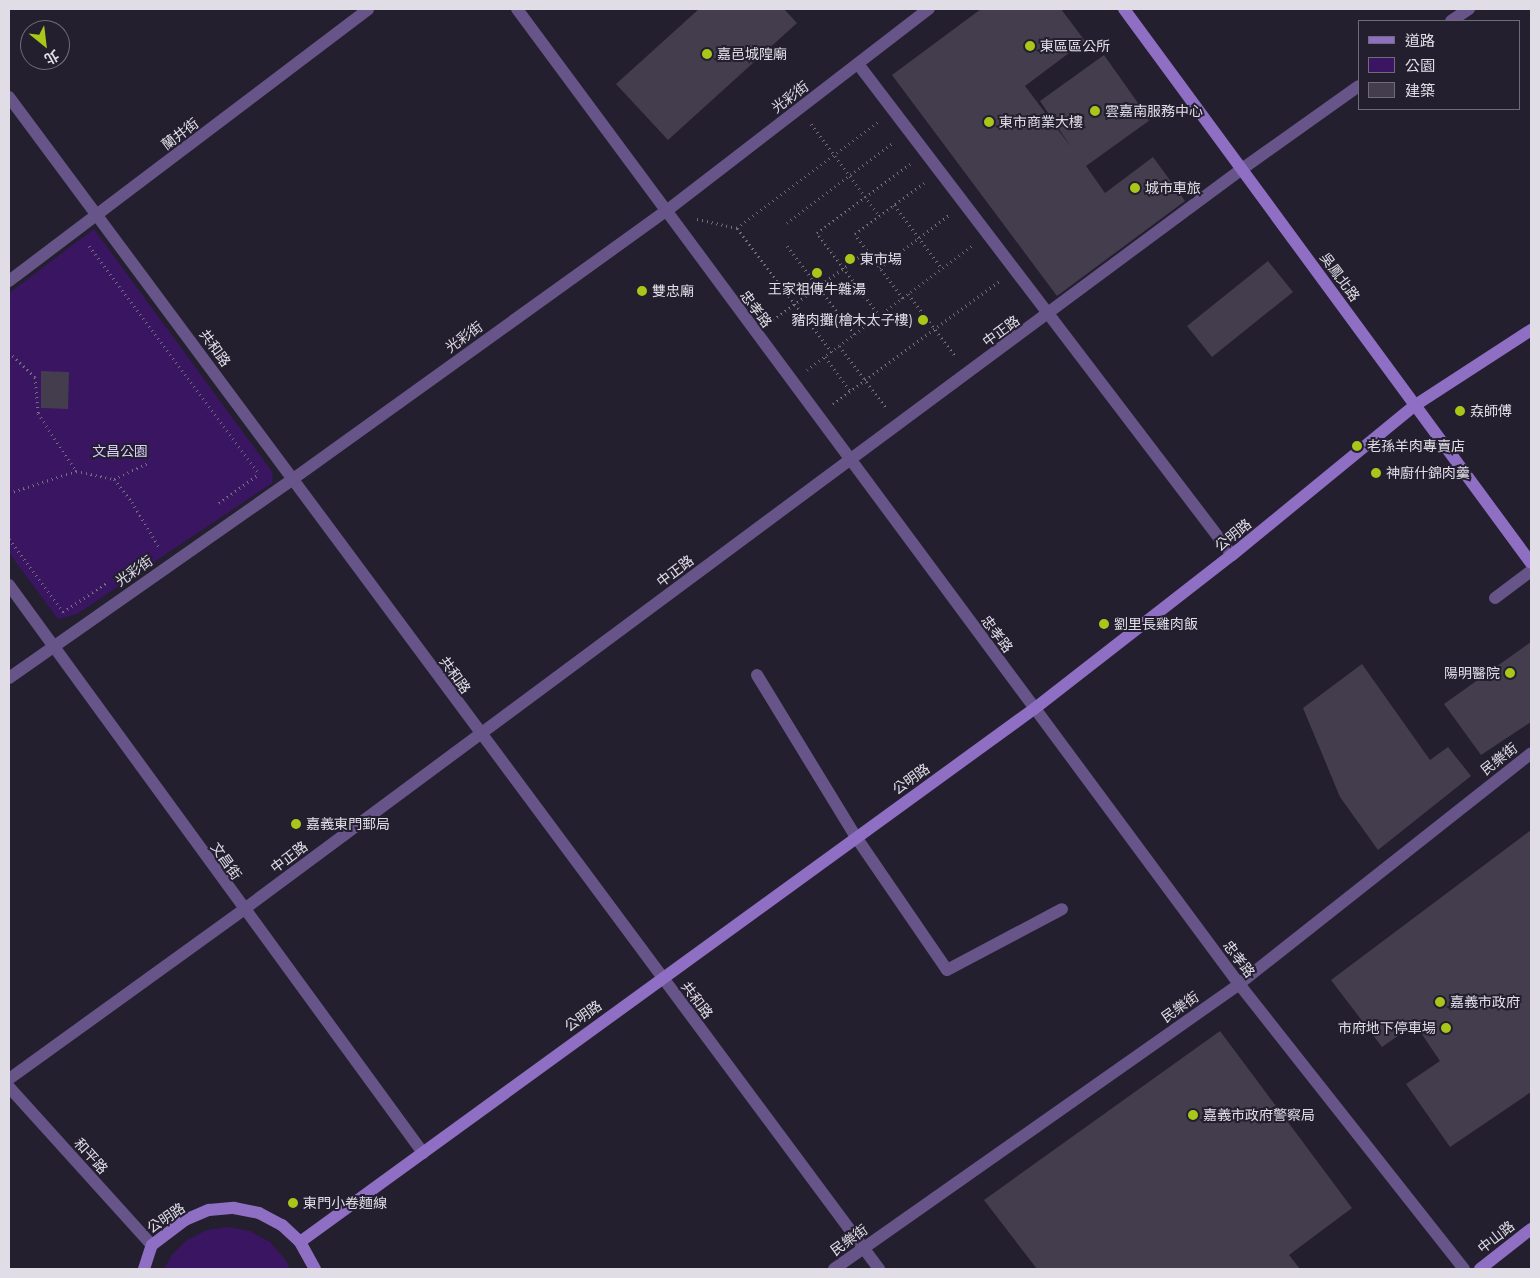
<!DOCTYPE html>
<html>
<head>
<meta charset="utf-8">
<style>
  body { margin:0 }
  #map { position:relative; width:1540px; height:1278px; overflow:hidden; background:#241f2e; font-family:Montserrat,"Noto Sans TC",sans-serif }
  div>[style] { position:absolute }
  [style*='--x'] { left:calc(var(--x)*1px); top:calc(var(--y)*1px); width:calc(var(--w)*1px); rotate:calc(var(--a)*1deg) }
  .green>* { inset:0; background:#391562 }
  .building>* { inset:0; background:#433d4e }
  .path>* { height:3px; margin-top:-1.5px; transform-origin:0; background:repeating-linear-gradient(90deg,#75707d 0 1px,transparent 0 5px) }
  .lane>* { height:12px; margin:-6px; padding:0 6px; transform-origin:6px; border-radius:6px; background:#675489 }
  .street>* { height:12px; margin:-6px; padding:0 6px; transform-origin:6px; border-radius:6px; background:#675489 }
  .secondary>* { height:12px; margin:-6px; padding:0 6px; transform-origin:6px; border-radius:6px; background:#8f6fc4 }
  .dots>* { width:14px; height:14px; translate:-50% -50%; box-sizing:border-box; border:2px solid #241f2e; border-radius:50% }
  span { translate:-50% -50%; white-space:nowrap; text-align:center; line-height:1.15; -webkit-text-stroke:4px #241f2e; paint-order:stroke }
  .poi-label { font-size:14px; color:#e0dde7 }
  .left { translate:0 -50%; text-align:left }
  .right { translate:-100% -50%; text-align:right }
  .street-label { font-size:14px; color:#e0dde7 }
  .park-label { font-size:14px; color:#ddcffc }
  .frame { position:absolute; inset:0; border:10px solid #e0dde7; pointer-events:none }
  .legend { position:absolute; left:1358px; top:20px; width:162px; height:90px; box-sizing:border-box; background:#241f2e; border:1px solid #6f6b78; margin:0; padding:6px 9px; list-style:none; font-size:15px; color:#e0dde7 }
  .legend li { display:flex; align-items:center; gap:10px; height:25px }
  .legend b { width:25px; border:1px solid #6f6b78 }
  .north { position:absolute; left:20px; top:20px; width:50px; height:50px; box-sizing:border-box; background:#241f2e; border:1px solid #6f6b78; border-radius:50%; rotate:151deg; font-size:14px; font-weight:700; line-height:20px; text-align:center; color:#e0dde7 }
  .north::after { content:''; display:block; margin:auto; width:18px; height:22px; background:#a9c719; clip-path:polygon(50% 0,100% 100%,50% 72%,0 100%) }
</style>
</head>
<body>
<div id="map">
  <div class="green">
    <div style="clip-path:polygon(94px 229px,273px 473px,272px 483px,77px 614px,58px 619px,9px 553px,9px 293px)"></div>
    <div style="clip-path:polygon(228px 1227px,250px 1231px,270px 1242px,285px 1259px,290px 1269px,164px 1269px,172px 1255px,187px 1240px,207px 1230px)"></div>
  </div>
  <div class="building">
    <div style="clip-path:polygon(699px 9px,784px 9px,797px 23px,668px 140px,616px 84px)"></div>
    <div style="clip-path:polygon(981px 9px,1061px 9px,1085px 41px,1025px 86px,1071px 147px,1040px 101px,1104px 55px,1150px 120px,1086px 166px,1105px 193px,1153px 157px,1185px 201px,1057px 296px,892px 75px)"></div>
    <div style="clip-path:polygon(1268px 261px,1293px 292px,1212px 357px,1187px 326px)"></div>
    <div style="clip-path:polygon(41px 371px,69px 372px,68px 409px,41px 408px)"></div>
    <div style="clip-path:polygon(1531px 642px,1531px 722px,1481px 755px,1444px 704px)"></div>
    <div style="clip-path:polygon(1362px 664px,1430px 760px,1448px 747px,1471px 776px,1378px 850px,1340px 797px,1303px 708px)"></div>
    <div style="clip-path:polygon(1531px 830px,1531px 1092px,1450px 1147px,1406px 1084px,1440px 1061px,1415px 1024px,1382px 1047px,1331px 980px)"></div>
    <div style="clip-path:polygon(1220px 1031px,1352px 1208px,1289px 1255px,1300px 1269px,1037px 1269px,984px 1200px)"></div>
  </div>
  <div class="path">
    <div style="--x:811;--y:124;--w:114;--a:53.5"></div>
    <div style="--x:894;--y:205;--w:80;--a:53.1"></div>
    <div style="--x:697;--y:219;--w:41;--a:12.7"></div>
    <div style="--x:787;--y:223;--w:134;--a:-37.1"></div>
    <div style="--x:89;--y:246;--w:284;--a:53.3"></div>
    <div style="--x:787;--y:246;--w:111;--a:52.7"></div>
    <div style="--x:880;--y:268;--w:87;--a:-37.5"></div>
    <div style="--x:908;--y:294;--w:79;--a:52.7"></div>
    <div style="--x:903;--y:298;--w:80;--a:-126.9"></div>
    <div style="--x:855;--y:234;--w:86;--a:-36.5"></div>
    <div style="--x:880;--y:316;--w:104;--a:-127.2"></div>
    <div style="--x:817;--y:233;--w:116;--a:-36.6"></div>
    <div style="--x:773;--y:320;--w:117;--a:-36.3"></div>
    <div style="--x:839;--y:346;--w:79;--a:52.7"></div>
    <div style="--x:9;--y:352;--w:36;--a:44"></div>
    <div style="--x:35;--y:377;--w:36;--a:85"></div>
    <div style="--x:38;--y:413;--w:69;--a:56.8"></div>
    <div style="--x:832;--y:352;--w:156;--a:-127.5"></div>
    <div style="--x:737;--y:228;--w:176;--a:-36.9"></div>
    <div style="--x:825;--y:357;--w:42;--a:53.7"></div>
    <div style="--x:807;--y:370;--w:206;--a:-36.9"></div>
    <div style="--x:833;--y:404;--w:207;--a:-36.5"></div>
    <div style="--x:114;--y:479;--w:38;--a:-25"></div>
    <div style="--x:9;--y:493;--w:71;--a:-18.2"></div>
    <div style="--x:76;--y:471;--w:39;--a:12"></div>
    <div style="--x:114;--y:479;--w:29;--a:52"></div>
    <div style="--x:132;--y:502;--w:52;--a:59"></div>
    <div style="--x:219;--y:503;--w:49;--a:-35.9"></div>
    <div style="--x:9;--y:539;--w:91;--a:53.5"></div>
    <div style="--x:63;--y:612;--w:52;--a:-34"></div>
  </div>
  <div class="lane">
    <div style="--x:858;--y:64;--w:617;--a:52.7"></div>
    <div style="--x:1495;--y:598;--w:45;--a:-36.9"></div>
    <div style="--x:757;--y:675;--w:190;--a:58.6"></div>
    <div style="--x:856;--y:837;--w:161;--a:55.6"></div>
    <div style="--x:947;--y:970;--w:130;--a:-27.9"></div>
  </div>
  <div class="street">
    <div style="--x:517;--y:9;--w:1213;--a:53.48"></div>
    <div style="--x:1239;--y:984;--w:363;--a:51.7"></div>
    <div style="--x:1451;--y:21;--w:22;--a:-34"></div>
    <div style="--x:9;--y:97;--w:1460;--a:53.41"></div>
    <div style="--x:9;--y:281;--w:450;--a:-37.1"></div>
    <div style="--x:9;--y:585;--w:703;--a:53.91"></div>
    <div style="--x:9;--y:678;--w:347;--a:-35"></div>
    <div style="--x:293;--y:479;--w:458;--a:-35.7"></div>
    <div style="--x:665;--y:212;--w:333;--a:-37.6"></div>
    <div style="--x:9;--y:1079;--w:289;--a:-35.8"></div>
    <div style="--x:243;--y:910;--w:1244;--a:-36.57"></div>
    <div style="--x:1242;--y:169;--w:143;--a:-35.4"></div>
    <div style="--x:9;--y:1087;--w:213;--a:47.9"></div>
    <div style="--x:834;--y:1269;--w:495;--a:-35.1"></div>
    <div style="--x:1239;--y:984;--w:372;--a:-38.3"></div>
  </div>
  <div class="secondary">
    <div style="--x:1124;--y:9;--w:687;--a:53.7"></div>
    <div style="--x:300;--y:1242;--w:907;--a:-35.99"></div>
    <div style="--x:1034;--y:709;--w:251;--a:-37.9"></div>
    <div style="--x:1232;--y:555;--w:235;--a:-39.3"></div>
    <div style="--x:1414;--y:406;--w:140;--a:-33"></div>
    <div style="--x:144;--y:1269;--w:25;--a:-72"></div>
    <div style="--x:152;--y:1245;--w:41;--a:-37.1"></div>
    <div style="--x:185;--y:1220;--w:26;--a:-23"></div>
    <div style="--x:209;--y:1210;--w:25;--a:-5"></div>
    <div style="--x:234;--y:1208;--w:25;--a:11"></div>
    <div style="--x:259;--y:1213;--w:26;--a:28"></div>
    <div style="--x:282;--y:1225;--w:25;--a:43"></div>
    <div style="--x:300;--y:1242;--w:31;--a:61"></div>
    <div style="--x:1480;--y:1269;--w:65;--a:-38.1"></div>
  </div>
  <div class="dots">
    <div style="left:1030px;top:46px;background:#a9c719"></div>
    <div style="left:707px;top:54px;background:#a9c719"></div>
    <div style="left:1095px;top:111px;background:#a9c719"></div>
    <div style="left:989px;top:122px;background:#a9c719"></div>
    <div style="left:1135px;top:188px;background:#a9c719"></div>
    <div style="left:850px;top:259px;background:#a9c719"></div>
    <div style="left:817px;top:273px;background:#a9c719"></div>
    <div style="left:642px;top:291px;background:#a9c719"></div>
    <div style="left:923px;top:320px;background:#a9c719"></div>
    <div style="left:1460px;top:411px;background:#a9c719"></div>
    <div style="left:1357px;top:446px;background:#a9c719"></div>
    <div style="left:1376px;top:473px;background:#a9c719"></div>
    <div style="left:1104px;top:624px;background:#a9c719"></div>
    <div style="left:1510px;top:673px;background:#a9c719"></div>
    <div style="left:296px;top:824px;background:#a9c719"></div>
    <div style="left:1440px;top:1002px;background:#a9c719"></div>
    <div style="left:1446px;top:1028px;background:#a9c719"></div>
    <div style="left:1193px;top:1115px;background:#a9c719"></div>
    <div style="left:293px;top:1203px;background:#a9c719"></div>
  </div>
  <div class="poi-label">
    <span class="left" style="left:1040px;top:46px">東區區公所</span>
    <span class="left" style="left:717px;top:54px">嘉邑城隍廟</span>
    <span class="left" style="left:1105px;top:111px">雲嘉南服務中心</span>
    <span class="left" style="left:999px;top:122px">東市商業大樓</span>
    <span class="left" style="left:1145px;top:188px">城市車旅</span>
    <span class="left" style="left:860px;top:259px">東市場</span>
    <span style="left:817px;top:289px">王家祖傳牛雜湯</span>
    <span class="left" style="left:652px;top:291px">雙忠廟</span>
    <span class="right" style="left:913px;top:320px">豬肉攤(檜木太子樓)</span>
    <span class="left" style="left:1470px;top:411px">𡘙師傅</span>
    <span class="left" style="left:1367px;top:446px">老孫羊肉專賣店</span>
    <span class="left" style="left:1386px;top:473px">神廚什錦肉羹</span>
    <span class="left" style="left:1114px;top:624px">劉里長雞肉飯</span>
    <span class="right" style="left:1500px;top:673px">陽明醫院</span>
    <span class="left" style="left:306px;top:824px">嘉義東門郵局</span>
    <span class="left" style="left:1450px;top:1002px">嘉義市政府</span>
    <span class="right" style="left:1436px;top:1028px">市府地下停車場</span>
    <span class="left" style="left:1203px;top:1115px">嘉義市政府警察局</span>
    <span class="left" style="left:303px;top:1203px">東門小卷麵線</span>
  </div>
  <div class="street-label">
    <span style="left:790px;top:97px;rotate:-37deg">光彩街</span>
    <span style="left:180px;top:134px;rotate:-37deg">蘭井街</span>
    <span style="left:1340px;top:277px;rotate:54deg">吳鳳北路</span>
    <span style="left:756px;top:309px;rotate:53deg">忠孝路</span>
    <span style="left:1001px;top:331px;rotate:-36deg">中正路</span>
    <span style="left:464px;top:337px;rotate:-36deg">光彩街</span>
    <span style="left:215px;top:348px;rotate:54deg">共和路</span>
    <span style="left:1233px;top:535px;rotate:-39deg">公明路</span>
    <span style="left:134px;top:571px;rotate:-35deg">光彩街</span>
    <span style="left:675px;top:571px;rotate:-37deg">中正路</span>
    <span style="left:997px;top:634px;rotate:53deg">忠孝路</span>
    <span style="left:455px;top:675px;rotate:54deg">共和路</span>
    <span style="left:1499px;top:759px;rotate:-38deg">民樂街</span>
    <span style="left:911px;top:779px;rotate:-36deg">公明路</span>
    <span style="left:289px;top:857px;rotate:-37deg">中正路</span>
    <span style="left:226px;top:861px;rotate:55deg">文昌街</span>
    <span style="left:1239px;top:959px;rotate:53deg">忠孝路</span>
    <span style="left:697px;top:1000px;rotate:53deg">共和路</span>
    <span style="left:1180px;top:1007px;rotate:-35deg">民樂街</span>
    <span style="left:583px;top:1016px;rotate:-36deg">公明路</span>
    <span style="left:91px;top:1156px;rotate:48deg">和平路</span>
    <span style="left:166px;top:1218px;rotate:-34deg">公明路</span>
    <span style="left:1496px;top:1237px;rotate:-38deg">中山路</span>
    <span style="left:849px;top:1240px;rotate:-36deg">民樂街</span>
  </div>
  <div class="park-label">
    <span style="left:120px;top:451px">文昌公園</span>
  </div>
  <div class="frame"></div>
  <ul class="legend">
  <li><b style="height:6px;background:#8f6fc4"></b>道路</li>
  <li><b style="height:14px;background:#391562"></b>公園</li>
  <li><b style="height:14px;background:#433d4e"></b>建築</li>
  </ul>
  <div class="north">北</div>
</div>
</body>
</html>
